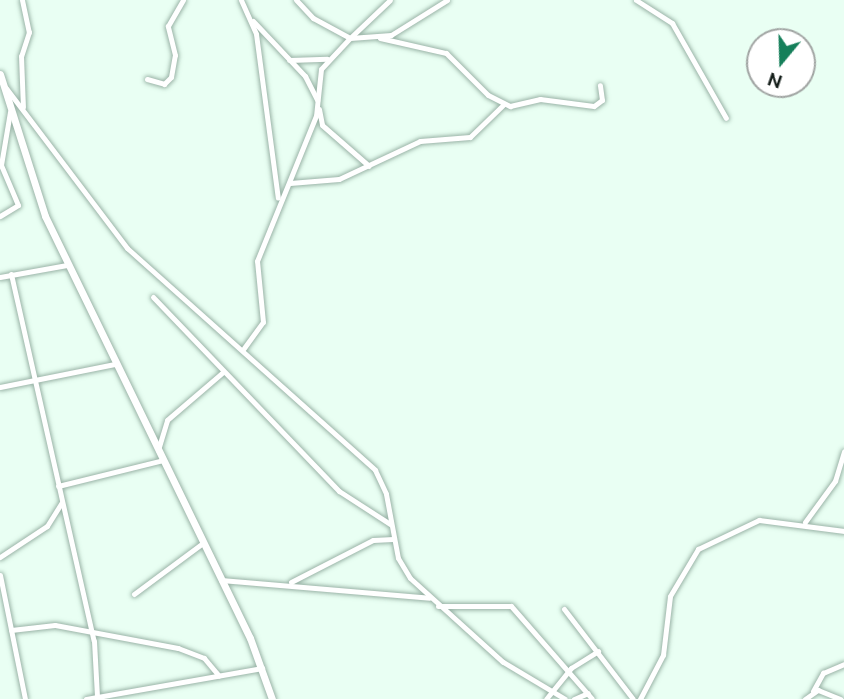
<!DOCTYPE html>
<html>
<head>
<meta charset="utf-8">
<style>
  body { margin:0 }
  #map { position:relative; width:844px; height:699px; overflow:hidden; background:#e9fff3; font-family:Ubuntu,sans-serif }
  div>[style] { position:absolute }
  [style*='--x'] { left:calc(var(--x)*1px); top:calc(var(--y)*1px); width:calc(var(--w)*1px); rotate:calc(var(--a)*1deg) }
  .roads { filter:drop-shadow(0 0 2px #9ab4a7) drop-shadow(0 0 2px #9ab4a7) }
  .minor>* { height:5px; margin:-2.5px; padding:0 2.5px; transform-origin:2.5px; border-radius:2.5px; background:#fff }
  .secondary>* { height:7px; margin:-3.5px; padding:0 3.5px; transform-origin:3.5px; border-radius:3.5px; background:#fff }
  span { translate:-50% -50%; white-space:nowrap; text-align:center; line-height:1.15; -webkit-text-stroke:7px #fff; paint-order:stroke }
  .north { position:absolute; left:746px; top:28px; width:70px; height:70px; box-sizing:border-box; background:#fff; border:2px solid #a1a5a3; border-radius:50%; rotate:199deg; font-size:19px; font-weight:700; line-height:28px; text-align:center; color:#141e1a }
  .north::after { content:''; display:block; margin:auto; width:24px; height:32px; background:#157f5a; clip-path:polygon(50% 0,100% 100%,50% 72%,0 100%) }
</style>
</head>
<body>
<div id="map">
  <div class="roads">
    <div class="minor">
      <div style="--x:22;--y:0;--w:33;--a:78"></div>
      <div style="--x:29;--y:32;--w:25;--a:108"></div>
      <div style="--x:21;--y:56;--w:51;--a:87.8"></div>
      <div style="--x:241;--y:0;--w:37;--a:66"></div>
      <div style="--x:256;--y:34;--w:165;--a:82.4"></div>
      <div style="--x:636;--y:0;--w:43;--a:32.6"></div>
      <div style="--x:672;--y:23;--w:109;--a:60.4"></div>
      <div style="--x:253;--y:21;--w:76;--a:46.6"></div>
      <div style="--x:305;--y:76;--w:27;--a:63"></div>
      <div style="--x:350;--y:38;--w:41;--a:-4.2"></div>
      <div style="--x:391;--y:35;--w:66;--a:-32"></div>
      <div style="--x:350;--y:38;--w:55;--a:-43.5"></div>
      <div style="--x:380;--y:38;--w:68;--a:12.8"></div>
      <div style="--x:446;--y:53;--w:59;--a:45"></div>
      <div style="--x:488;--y:95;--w:25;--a:27"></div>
      <div style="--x:510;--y:106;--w:31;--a:-13"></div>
      <div style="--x:540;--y:99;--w:54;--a:7.4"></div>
      <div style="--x:594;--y:106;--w:10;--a:-37"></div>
      <div style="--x:602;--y:100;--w:15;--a:-98"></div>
      <div style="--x:289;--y:60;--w:38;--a:-2"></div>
      <div style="--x:147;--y:79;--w:18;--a:16"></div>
      <div style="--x:164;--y:84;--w:10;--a:-45"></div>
      <div style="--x:171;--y:77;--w:22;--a:-80"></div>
      <div style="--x:175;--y:55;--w:30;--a:-104"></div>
      <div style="--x:168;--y:26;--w:30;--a:-60"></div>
      <div style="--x:6;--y:88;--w:201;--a:52.9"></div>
      <div style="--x:127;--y:248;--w:333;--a:41.8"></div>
      <div style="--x:375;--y:470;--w:26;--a:65"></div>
      <div style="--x:386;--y:494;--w:65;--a:79.4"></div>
      <div style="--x:398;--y:558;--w:23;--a:59"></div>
      <div style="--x:410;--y:578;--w:125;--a:42.1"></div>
      <div style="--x:503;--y:662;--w:72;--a:30.8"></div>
      <div style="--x:319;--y:109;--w:16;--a:79"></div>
      <div style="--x:322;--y:125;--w:62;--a:41.1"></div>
      <div style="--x:290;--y:183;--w:49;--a:-4.7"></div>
      <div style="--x:339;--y:179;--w:89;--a:-25.1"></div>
      <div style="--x:420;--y:141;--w:50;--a:-4.6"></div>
      <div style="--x:470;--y:137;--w:47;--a:-44.1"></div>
      <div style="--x:0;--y:216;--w:21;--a:-31"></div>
      <div style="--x:18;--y:205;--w:43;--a:-113"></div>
      <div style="--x:1;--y:165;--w:54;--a:-80.4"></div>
      <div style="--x:11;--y:274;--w:376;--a:77.3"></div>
      <div style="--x:94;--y:641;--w:56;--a:86.9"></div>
      <div style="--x:0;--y:277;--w:68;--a:-10.2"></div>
      <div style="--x:153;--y:297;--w:269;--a:46.2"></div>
      <div style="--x:339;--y:491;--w:61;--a:32.9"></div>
      <div style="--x:244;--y:348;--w:32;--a:-54"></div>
      <div style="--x:263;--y:322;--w:61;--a:-95.6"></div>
      <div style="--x:257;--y:261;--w:157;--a:-67.9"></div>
      <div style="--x:316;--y:116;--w:47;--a:-83.9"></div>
      <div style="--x:321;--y:69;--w:42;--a:-46.9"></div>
      <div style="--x:350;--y:38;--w:42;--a:-151.6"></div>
      <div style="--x:313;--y:18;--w:25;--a:-133"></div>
      <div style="--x:0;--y:387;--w:117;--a:-11.3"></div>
      <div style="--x:158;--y:450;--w:31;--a:-73"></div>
      <div style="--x:167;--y:420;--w:74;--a:-40.6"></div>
      <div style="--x:58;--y:486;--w:108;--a:-13.9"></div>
      <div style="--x:805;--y:522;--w:51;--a:-53.8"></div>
      <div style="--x:835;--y:481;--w:31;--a:-73"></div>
      <div style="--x:0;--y:557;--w:56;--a:-33.4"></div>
      <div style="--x:47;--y:526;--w:28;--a:-58"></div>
      <div style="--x:0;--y:575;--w:126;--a:78.6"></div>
      <div style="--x:221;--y:580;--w:209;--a:4.9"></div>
      <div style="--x:291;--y:582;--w:92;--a:-27.1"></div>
      <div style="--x:373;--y:540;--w:20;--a:-3"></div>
      <div style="--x:134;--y:594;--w:86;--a:-36.5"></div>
      <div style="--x:438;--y:606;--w:73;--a:0"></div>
      <div style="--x:511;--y:606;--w:123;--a:48.9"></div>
      <div style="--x:564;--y:609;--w:113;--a:52.5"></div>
      <div style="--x:11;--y:630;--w:44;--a:-6.5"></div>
      <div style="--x:55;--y:625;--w:125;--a:10.6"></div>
      <div style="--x:178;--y:648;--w:28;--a:21"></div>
      <div style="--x:204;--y:658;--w:23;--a:50"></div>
      <div style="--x:813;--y:691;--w:21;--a:-61"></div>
      <div style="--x:823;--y:673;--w:23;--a:-23"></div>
      <div style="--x:86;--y:699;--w:179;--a:-10"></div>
      <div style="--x:546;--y:699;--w:40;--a:-51"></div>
      <div style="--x:571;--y:668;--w:32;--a:-32"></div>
      <div style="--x:574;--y:699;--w:15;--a:-23"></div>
      <div style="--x:640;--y:699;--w:50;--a:-62.4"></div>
      <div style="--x:663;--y:655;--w:59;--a:-83.2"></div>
      <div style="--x:670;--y:596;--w:55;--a:-59.2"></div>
      <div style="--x:698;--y:549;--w:68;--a:-25.4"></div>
      <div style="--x:759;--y:520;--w:86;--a:7.4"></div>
      <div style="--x:805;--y:699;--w:16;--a:-35"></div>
      <div style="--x:818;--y:690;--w:24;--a:22"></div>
    </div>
    <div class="secondary">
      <div style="--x:0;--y:74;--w:149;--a:72.4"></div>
      <div style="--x:45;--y:216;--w:469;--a:64.1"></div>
      <div style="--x:250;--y:638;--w:65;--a:70.2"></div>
    </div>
  </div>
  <div class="north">N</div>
</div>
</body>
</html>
